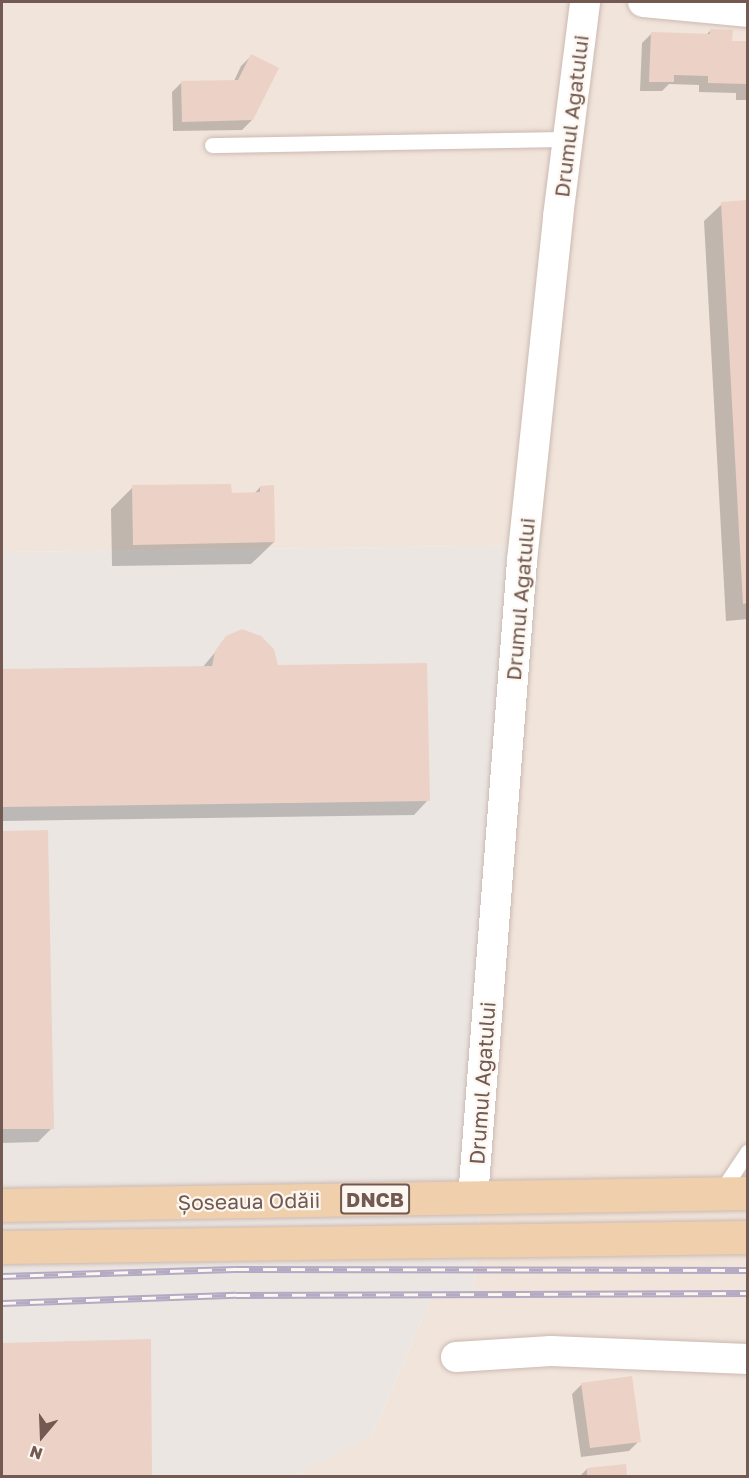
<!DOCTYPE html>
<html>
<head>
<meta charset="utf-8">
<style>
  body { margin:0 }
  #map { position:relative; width:749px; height:1478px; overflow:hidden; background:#faf3eb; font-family:"Golos Text",sans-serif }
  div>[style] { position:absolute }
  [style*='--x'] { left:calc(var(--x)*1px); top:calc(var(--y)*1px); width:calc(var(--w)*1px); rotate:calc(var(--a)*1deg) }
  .residential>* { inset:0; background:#f1e4da }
  .industrial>* { inset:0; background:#ece6e3 }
  .shadow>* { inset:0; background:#0003 }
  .building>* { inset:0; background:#ecd1c6 }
  .roads { filter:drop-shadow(0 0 2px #cbbab2) drop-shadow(0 0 2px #cbbab2) }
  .lane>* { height:15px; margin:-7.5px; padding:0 7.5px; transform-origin:7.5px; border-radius:7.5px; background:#fff }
  .street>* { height:30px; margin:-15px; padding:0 15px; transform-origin:15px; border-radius:15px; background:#fff }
  .primary>* { height:33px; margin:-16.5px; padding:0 16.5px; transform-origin:16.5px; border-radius:16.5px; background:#f0cfac }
  .rail>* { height:7px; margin-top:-3.5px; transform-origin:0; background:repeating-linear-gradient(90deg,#fdf7f1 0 14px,#b5aac3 0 28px); box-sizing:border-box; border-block:2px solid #b5aac3 }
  span { translate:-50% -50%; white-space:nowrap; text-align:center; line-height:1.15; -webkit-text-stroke:4.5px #fdf7f1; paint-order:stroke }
  .shield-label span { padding:2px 4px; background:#fdf7f1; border:2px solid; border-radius:4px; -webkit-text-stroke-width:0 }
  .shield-label { font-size:20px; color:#725951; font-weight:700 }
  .street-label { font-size:21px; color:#725951 }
  .frame { position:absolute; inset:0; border:3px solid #725951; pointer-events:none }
  .north { position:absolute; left:12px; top:1406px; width:60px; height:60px; -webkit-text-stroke:4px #fdf7f1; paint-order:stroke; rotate:199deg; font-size:16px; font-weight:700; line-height:24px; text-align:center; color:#725951 }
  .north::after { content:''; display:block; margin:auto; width:21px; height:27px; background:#725951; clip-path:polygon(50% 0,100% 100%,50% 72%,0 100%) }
</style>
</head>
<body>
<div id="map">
  <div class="residential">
    <div style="clip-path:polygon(2px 2px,747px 2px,747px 1476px,293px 1476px,372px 1436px,432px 1296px,473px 1295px,541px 545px,2px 552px)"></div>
  </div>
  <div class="industrial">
    <div style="clip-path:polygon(541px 545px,473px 1295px,432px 1296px,372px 1436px,293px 1476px,2px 1476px,2px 552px)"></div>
  </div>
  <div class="shadow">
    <div style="clip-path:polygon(711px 30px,730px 42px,748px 43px,748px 100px,736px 100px,736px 93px,699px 92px,699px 85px,669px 84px,662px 91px,640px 91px,642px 43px,652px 33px,706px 35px)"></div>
    <div style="clip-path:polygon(251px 56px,252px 120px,242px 130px,173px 131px,172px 92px,182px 82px,234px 81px,241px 66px)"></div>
    <div style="clip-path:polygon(748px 202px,748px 619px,726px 621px,704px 221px,722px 204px)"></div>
    <div style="clip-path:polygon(133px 487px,230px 494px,254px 494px,260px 487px,274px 542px,251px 564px,112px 566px,111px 509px)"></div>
    <div style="clip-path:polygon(227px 638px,276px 666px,428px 800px,414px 815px,2px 821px,2px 671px,202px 668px)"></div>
    <div style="clip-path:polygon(2px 832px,46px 832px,52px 1128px,38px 1142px,2px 1143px)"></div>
    <div style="clip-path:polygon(149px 1341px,151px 1476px,2px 1476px,2px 1345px)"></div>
    <div style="clip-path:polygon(582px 1384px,639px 1441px,629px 1451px,581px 1457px,572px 1394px)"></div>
    <div style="clip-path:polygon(625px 1466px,626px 1476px,580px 1476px,587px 1469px)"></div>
  </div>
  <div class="building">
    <div style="clip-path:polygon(710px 29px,733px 30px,732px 41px,748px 41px,748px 84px,708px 83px,708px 76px,674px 75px,674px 82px,649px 82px,651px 32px,710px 34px)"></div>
    <div style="clip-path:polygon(251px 54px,279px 68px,253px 120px,182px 122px,181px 81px,238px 80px)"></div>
    <div style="clip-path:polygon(748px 200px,748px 603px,743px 604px,721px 202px)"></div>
    <div style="clip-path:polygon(231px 484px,232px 493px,260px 492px,260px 486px,274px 485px,275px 542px,133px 545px,132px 485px)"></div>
    <div style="clip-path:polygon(242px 629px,261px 636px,274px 649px,278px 665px,427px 663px,430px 801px,2px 807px,2px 669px,212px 666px,215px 651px,226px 636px)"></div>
    <div style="clip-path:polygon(48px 830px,54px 1129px,2px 1129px,2px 831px)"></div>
    <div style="clip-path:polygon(151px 1339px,152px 1476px,2px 1476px,2px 1343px)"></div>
    <div style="clip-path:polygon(632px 1376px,641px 1442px,590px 1448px,581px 1383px)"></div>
    <div style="clip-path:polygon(626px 1464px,627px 1476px,587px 1476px,587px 1468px)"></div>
  </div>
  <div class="roads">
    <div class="lane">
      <div style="--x:212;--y:145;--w:357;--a:-1"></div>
      <div style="--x:720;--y:1193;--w:50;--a:-56.3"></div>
    </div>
    <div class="street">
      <div style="--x:643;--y:2;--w:105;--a:5.4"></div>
      <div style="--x:473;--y:1198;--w:639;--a:-85.6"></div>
      <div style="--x:522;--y:561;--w:346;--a:-84"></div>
      <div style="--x:558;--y:217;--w:217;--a:-82.8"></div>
      <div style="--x:456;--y:1357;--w:95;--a:-3.6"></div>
      <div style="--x:551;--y:1351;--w:197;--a:2.3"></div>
    </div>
    <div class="primary">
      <div style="--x:2;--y:1205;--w:746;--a:-0.92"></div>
      <div style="--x:2;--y:1247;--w:746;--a:-0.77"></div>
    </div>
  </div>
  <div class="rail">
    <div style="--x:2;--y:1276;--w:233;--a:-1.7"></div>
    <div style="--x:235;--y:1269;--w:513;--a:0.11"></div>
    <div style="--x:2;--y:1303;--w:234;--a:-2"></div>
    <div style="--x:236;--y:1295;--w:512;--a:-0.22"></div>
  </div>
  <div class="shield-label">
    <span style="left:375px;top:1199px">DNCB</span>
  </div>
  <div class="street-label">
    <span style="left:571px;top:116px;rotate:-83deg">Drumul Agatului</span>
    <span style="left:520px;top:599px;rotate:-85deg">Drumul Agatului</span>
    <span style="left:482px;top:1083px;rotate:-86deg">Drumul Agatului</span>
    <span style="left:249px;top:1201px;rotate:-1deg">Șoseaua Odăii</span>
  </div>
  <div class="frame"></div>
  <div class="north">N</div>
</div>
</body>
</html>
